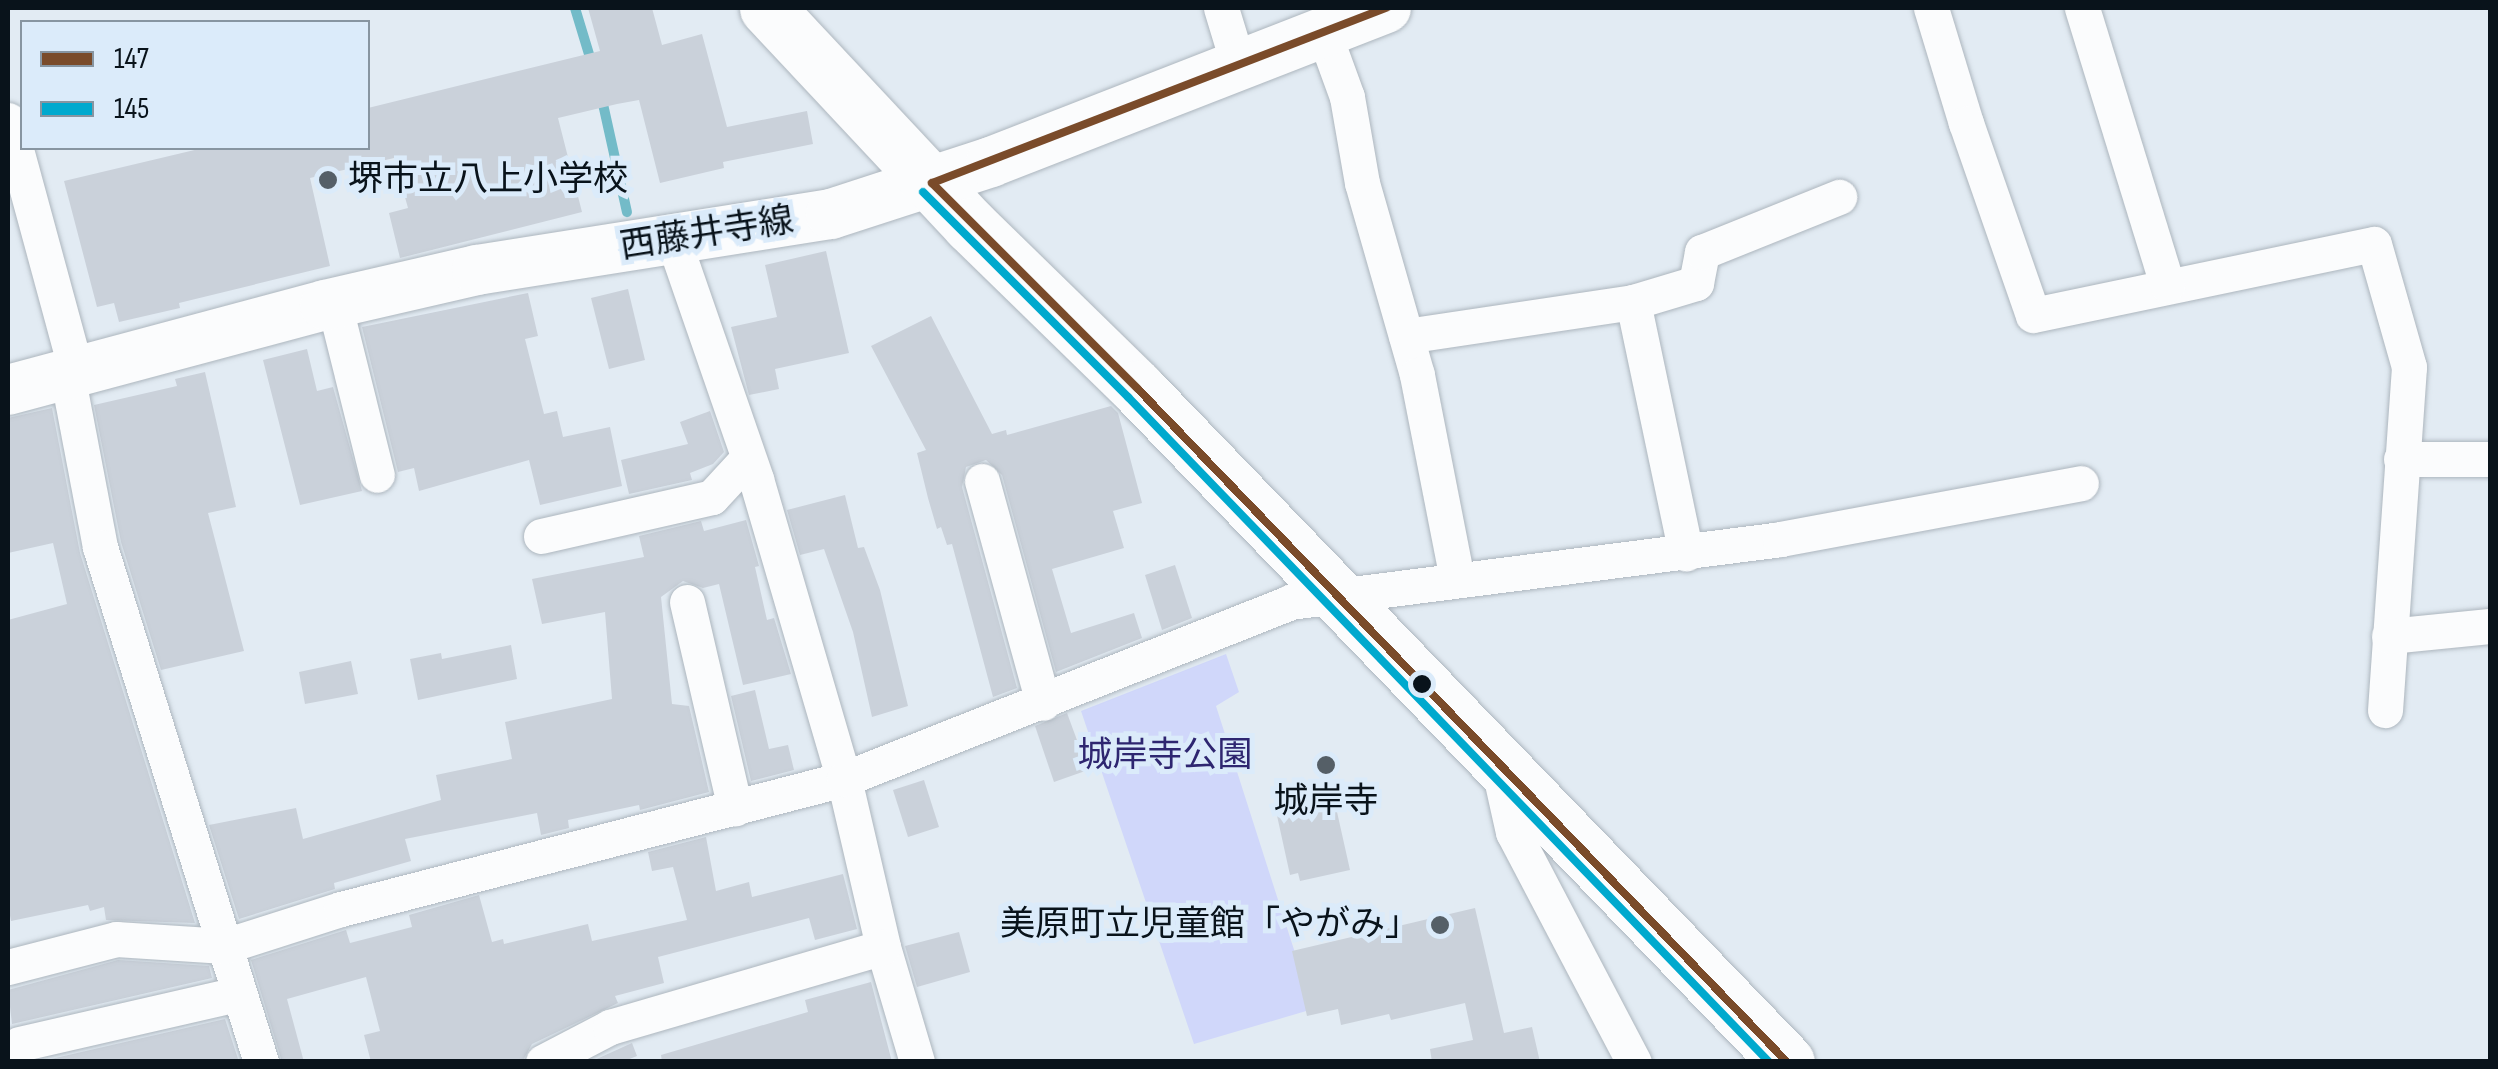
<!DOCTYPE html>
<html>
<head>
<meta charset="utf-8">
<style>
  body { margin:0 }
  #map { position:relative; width:2498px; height:1069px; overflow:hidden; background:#e2ebf3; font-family:"Sofia Sans Condensed","Noto Sans JP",sans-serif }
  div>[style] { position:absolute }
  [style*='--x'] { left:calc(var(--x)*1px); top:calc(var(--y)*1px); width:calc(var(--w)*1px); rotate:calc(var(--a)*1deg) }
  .green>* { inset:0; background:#d0d7fa }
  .stream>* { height:10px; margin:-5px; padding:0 5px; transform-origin:5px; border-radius:5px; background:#73bbc8 }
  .building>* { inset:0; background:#cad1da }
  .roads { filter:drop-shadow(0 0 2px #adb6be) drop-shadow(0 0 2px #adb6be) }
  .minor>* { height:35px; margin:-17.5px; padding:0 17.5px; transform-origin:17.5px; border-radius:17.5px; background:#fbfcfd }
  .secondary>* { height:50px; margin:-25px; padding:0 25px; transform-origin:25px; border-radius:25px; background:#fbfcfd }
  .primary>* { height:55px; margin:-27.5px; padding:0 27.5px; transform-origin:27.5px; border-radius:27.5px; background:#fbfcfd }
  .bus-1>* { height:8px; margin:-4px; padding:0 4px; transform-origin:4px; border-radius:4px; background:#7a4b2a }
  .bus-2>* { height:8px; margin:-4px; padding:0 4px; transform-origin:4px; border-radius:4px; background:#00a9ce }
  .dots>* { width:28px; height:28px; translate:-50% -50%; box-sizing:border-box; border:5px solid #dbebfa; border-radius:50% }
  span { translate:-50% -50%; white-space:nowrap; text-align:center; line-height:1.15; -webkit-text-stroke:10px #dbebfa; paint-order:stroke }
  .poi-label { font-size:35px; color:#09131b }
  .left { translate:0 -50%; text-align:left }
  .right { translate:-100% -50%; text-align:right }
  .street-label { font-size:35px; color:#09131b }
  .park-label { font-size:35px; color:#2e2670 }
  .frame { position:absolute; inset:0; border:10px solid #09131b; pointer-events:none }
  .legend { position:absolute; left:20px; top:20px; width:350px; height:130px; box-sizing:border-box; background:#dbebfa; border:2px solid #8795a1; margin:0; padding:12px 18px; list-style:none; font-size:30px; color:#09131b }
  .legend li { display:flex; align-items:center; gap:20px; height:50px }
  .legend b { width:50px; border:2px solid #8795a1 }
</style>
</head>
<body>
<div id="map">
  <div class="green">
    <div style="clip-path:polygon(1226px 654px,1239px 692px,1216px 706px,1313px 1009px,1194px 1044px,1081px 711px)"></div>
  </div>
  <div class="stream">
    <div style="--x:575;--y:8;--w:59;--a:73.1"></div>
    <div style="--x:601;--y:95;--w:120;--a:77.5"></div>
  </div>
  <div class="building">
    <div style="clip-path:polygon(588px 8px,652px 8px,662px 45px,702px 34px,727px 127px,807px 111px,813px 144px,723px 162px,724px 168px,660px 183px,639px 100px,617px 104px,558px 118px,582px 212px,400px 258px,389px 213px,408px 208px,394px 158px,310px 178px,330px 266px,179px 303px,180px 308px,119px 322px,114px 303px,97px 307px,64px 181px,203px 148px,368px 148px,368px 108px,600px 51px)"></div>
    <div style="clip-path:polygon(826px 251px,849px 353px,775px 369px,779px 389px,749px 395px,731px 327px,777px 317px,765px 265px)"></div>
    <div style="clip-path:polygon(628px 289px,645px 360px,609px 369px,591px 298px)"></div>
    <div style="clip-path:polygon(528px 293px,538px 336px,525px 339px,544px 414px,557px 411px,563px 437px,610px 427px,622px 486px,540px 505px,529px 460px,419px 491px,414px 468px,398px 472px,362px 327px)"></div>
    <div style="clip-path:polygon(931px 316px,992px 434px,1006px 430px,1007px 435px,1111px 406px,1118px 413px,1142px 503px,1113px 511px,1124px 548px,1052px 569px,1071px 633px,1134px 613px,1142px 638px,1056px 672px,1002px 475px,986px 460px,966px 467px,962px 487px,1017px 688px,993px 697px,952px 544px,947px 545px,941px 527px,937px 529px,928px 498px,917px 453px,926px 450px,871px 346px)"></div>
    <div style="clip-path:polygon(307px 349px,317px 391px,333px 387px,362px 491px,300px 505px,263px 360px)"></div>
    <div style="clip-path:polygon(205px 372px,236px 507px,208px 513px,244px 651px,161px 670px,121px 542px,94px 405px,177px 386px,175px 379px)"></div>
    <div style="clip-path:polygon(52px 408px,80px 553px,195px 923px,106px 920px,104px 907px,90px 911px,88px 905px,11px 921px,8px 905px,8px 620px,67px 604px,53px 543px,8px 553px,8px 418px)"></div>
    <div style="clip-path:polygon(710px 411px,724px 452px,713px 464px,690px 473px,692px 480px,629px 494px,621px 460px,688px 444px,680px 422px)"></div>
    <div style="clip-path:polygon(845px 495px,858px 548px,864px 547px,880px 590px,908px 706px,872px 717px,853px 632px,824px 549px,800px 555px,787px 510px)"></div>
    <div style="clip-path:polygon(746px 520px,759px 566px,755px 567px,767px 620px,774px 618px,791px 674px,743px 685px,719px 584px,703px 588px,683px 581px,661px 597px,672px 704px,689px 706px,709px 792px,640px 810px,639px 805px,568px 820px,569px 828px,541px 835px,537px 813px,405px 839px,411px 861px,334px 883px,335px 889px,239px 919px,209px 825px,296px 808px,303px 839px,441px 800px,436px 775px,512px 759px,505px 722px,612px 699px,605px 612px,542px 624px,532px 579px,644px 557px,639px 536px,701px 521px,704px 531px)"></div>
    <div style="clip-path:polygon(1175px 565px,1192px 618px,1162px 630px,1145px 575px)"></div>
    <div style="clip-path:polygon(511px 645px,517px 679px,418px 700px,410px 659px,441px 653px,442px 659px)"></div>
    <div style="clip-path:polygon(351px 661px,358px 694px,305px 704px,299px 672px)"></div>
    <div style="clip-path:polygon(755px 690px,769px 749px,788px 745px,794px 770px,751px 781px,731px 696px)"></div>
    <div style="clip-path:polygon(1067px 713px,1088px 770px,1054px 782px,1035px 726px)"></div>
    <div style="clip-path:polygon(924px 780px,939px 827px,908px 837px,893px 790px)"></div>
    <div style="clip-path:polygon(1321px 787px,1323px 796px,1333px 794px,1350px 870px,1300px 881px,1298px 873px,1290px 875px,1276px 811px,1292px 807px,1289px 794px)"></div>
    <div style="clip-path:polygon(706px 837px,716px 891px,749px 882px,752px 897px,843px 874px,857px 929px,815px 940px,809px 918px,658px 957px,664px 983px,615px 996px,618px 1003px,532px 1044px,522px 1062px,371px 1062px,364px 1035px,380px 1031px,366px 977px,287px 999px,304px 1062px,282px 1062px,251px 960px,346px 930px,350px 943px,412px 927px,409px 915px,479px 895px,492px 942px,503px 939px,504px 944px,588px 924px,592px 941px,687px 920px,673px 867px,652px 871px,648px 852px)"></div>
    <div style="clip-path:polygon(1475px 908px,1504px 1033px,1532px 1027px,1540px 1062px,1432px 1062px,1430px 1049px,1473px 1040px,1465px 1003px,1391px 1020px,1389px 1014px,1341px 1025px,1338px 1009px,1307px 1016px,1292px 951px)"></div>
    <div style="clip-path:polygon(959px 932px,970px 972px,917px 987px,905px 946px)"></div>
    <div style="clip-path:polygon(118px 960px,209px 966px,212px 978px,12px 1024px,8px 990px)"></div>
    <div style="clip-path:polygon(871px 982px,892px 1062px,662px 1062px,661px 1055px,808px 1012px,805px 1000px)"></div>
    <div style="clip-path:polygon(225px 1019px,239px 1062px,38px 1062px)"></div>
    <div style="clip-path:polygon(632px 1043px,637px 1056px,622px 1062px,590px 1062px)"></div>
  </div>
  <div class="roads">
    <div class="minor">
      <div style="--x:1221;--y:8;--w:59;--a:73.1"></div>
      <div style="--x:1931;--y:8;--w:120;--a:73.1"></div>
      <div style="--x:1966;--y:123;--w:203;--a:70.8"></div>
      <div style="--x:2033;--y:315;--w:348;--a:-11.8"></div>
      <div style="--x:2374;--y:244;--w:128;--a:74.1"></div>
      <div style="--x:2409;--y:367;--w:344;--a:94"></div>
      <div style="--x:2082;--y:8;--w:290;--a:72.9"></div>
      <div style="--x:1323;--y:31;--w:70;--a:70"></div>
      <div style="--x:1347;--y:97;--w:87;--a:80.1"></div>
      <div style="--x:1362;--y:183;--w:200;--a:74"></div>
      <div style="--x:1417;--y:375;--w:208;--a:78.9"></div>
      <div style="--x:8;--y:120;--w:260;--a:74.8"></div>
      <div style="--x:673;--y:239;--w:254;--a:70.9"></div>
      <div style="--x:756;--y:479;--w:313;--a:73.7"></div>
      <div style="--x:844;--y:779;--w:172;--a:76.9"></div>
      <div style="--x:883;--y:947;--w:120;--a:73.5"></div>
      <div style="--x:1633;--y:302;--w:257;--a:78.1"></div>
      <div style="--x:334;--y:303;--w:177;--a:76"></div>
      <div style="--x:1406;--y:336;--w:230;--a:-8.5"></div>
      <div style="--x:1633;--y:302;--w:66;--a:-16.8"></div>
      <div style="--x:1696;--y:283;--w:32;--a:-79"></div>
      <div style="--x:1702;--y:252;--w:148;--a:-21.9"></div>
      <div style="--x:67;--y:374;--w:176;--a:79.2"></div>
      <div style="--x:100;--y:547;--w:540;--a:72.64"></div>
      <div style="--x:2401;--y:459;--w:89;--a:0"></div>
      <div style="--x:982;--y:481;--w:230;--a:74.6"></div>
      <div style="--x:541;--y:536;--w:175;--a:-12.8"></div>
      <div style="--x:712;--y:497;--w:53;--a:-47.3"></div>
      <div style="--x:687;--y:602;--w:212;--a:76.9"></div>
      <div style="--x:2389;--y:636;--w:101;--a:-5.7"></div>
      <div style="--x:1498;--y:765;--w:69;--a:77.4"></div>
      <div style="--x:1513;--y:832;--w:260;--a:62.3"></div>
      <div style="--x:8;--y:967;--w:112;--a:-14.5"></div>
      <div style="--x:116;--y:939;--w:109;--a:3.7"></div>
      <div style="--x:225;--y:946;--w:122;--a:-17.7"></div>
      <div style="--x:341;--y:909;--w:520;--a:-14.49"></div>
      <div style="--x:844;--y:779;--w:480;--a:-21.6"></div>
      <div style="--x:1290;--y:602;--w:494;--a:-7.3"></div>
      <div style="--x:1780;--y:539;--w:306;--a:-10.5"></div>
      <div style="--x:19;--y:1044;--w:224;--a:-12.9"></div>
      <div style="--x:543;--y:1062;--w:76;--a:-27.6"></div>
      <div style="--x:610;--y:1027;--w:284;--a:-16.3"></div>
    </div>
    <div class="secondary">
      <div style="--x:8;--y:390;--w:328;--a:-15"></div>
      <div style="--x:325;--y:305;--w:156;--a:-13"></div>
      <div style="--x:477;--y:270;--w:358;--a:-9"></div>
      <div style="--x:831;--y:214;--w:168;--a:-18"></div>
      <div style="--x:991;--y:162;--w:424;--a:-21.3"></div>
    </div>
    <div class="primary">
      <div style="--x:767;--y:8;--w:297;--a:46.9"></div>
      <div style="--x:970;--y:225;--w:233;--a:44.3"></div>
      <div style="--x:1137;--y:388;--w:936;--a:46.04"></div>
    </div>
  </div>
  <div class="bus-1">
    <div style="--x:932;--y:183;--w:290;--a:45"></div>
    <div style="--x:1137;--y:388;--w:936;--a:46.04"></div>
    <div style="--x:932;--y:183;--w:487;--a:-21.1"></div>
  </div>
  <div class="bus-2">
    <div style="--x:923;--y:192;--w:290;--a:45"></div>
    <div style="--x:1128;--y:397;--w:924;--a:46.05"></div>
  </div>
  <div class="dots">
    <div style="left:328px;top:180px;background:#555f67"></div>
    <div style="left:1422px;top:684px;background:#09131b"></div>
    <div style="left:1326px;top:765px;background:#555f67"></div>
    <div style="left:1440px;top:925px;background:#555f67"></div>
  </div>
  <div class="poi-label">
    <span class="left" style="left:348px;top:180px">堺市立八上小学校</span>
    <span style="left:1326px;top:802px">城岸寺</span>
    <span class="right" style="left:1420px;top:925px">美原町立児童館「やがみ」</span>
  </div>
  <div class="street-label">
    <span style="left:707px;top:234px;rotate:-9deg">西藤井寺線</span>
  </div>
  <div class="park-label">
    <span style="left:1165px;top:756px">城岸寺公園</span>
  </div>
  <div class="frame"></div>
  <ul class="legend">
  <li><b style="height:12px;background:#7a4b2a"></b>147</li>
  <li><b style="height:12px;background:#00a9ce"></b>145</li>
  </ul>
</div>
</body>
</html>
